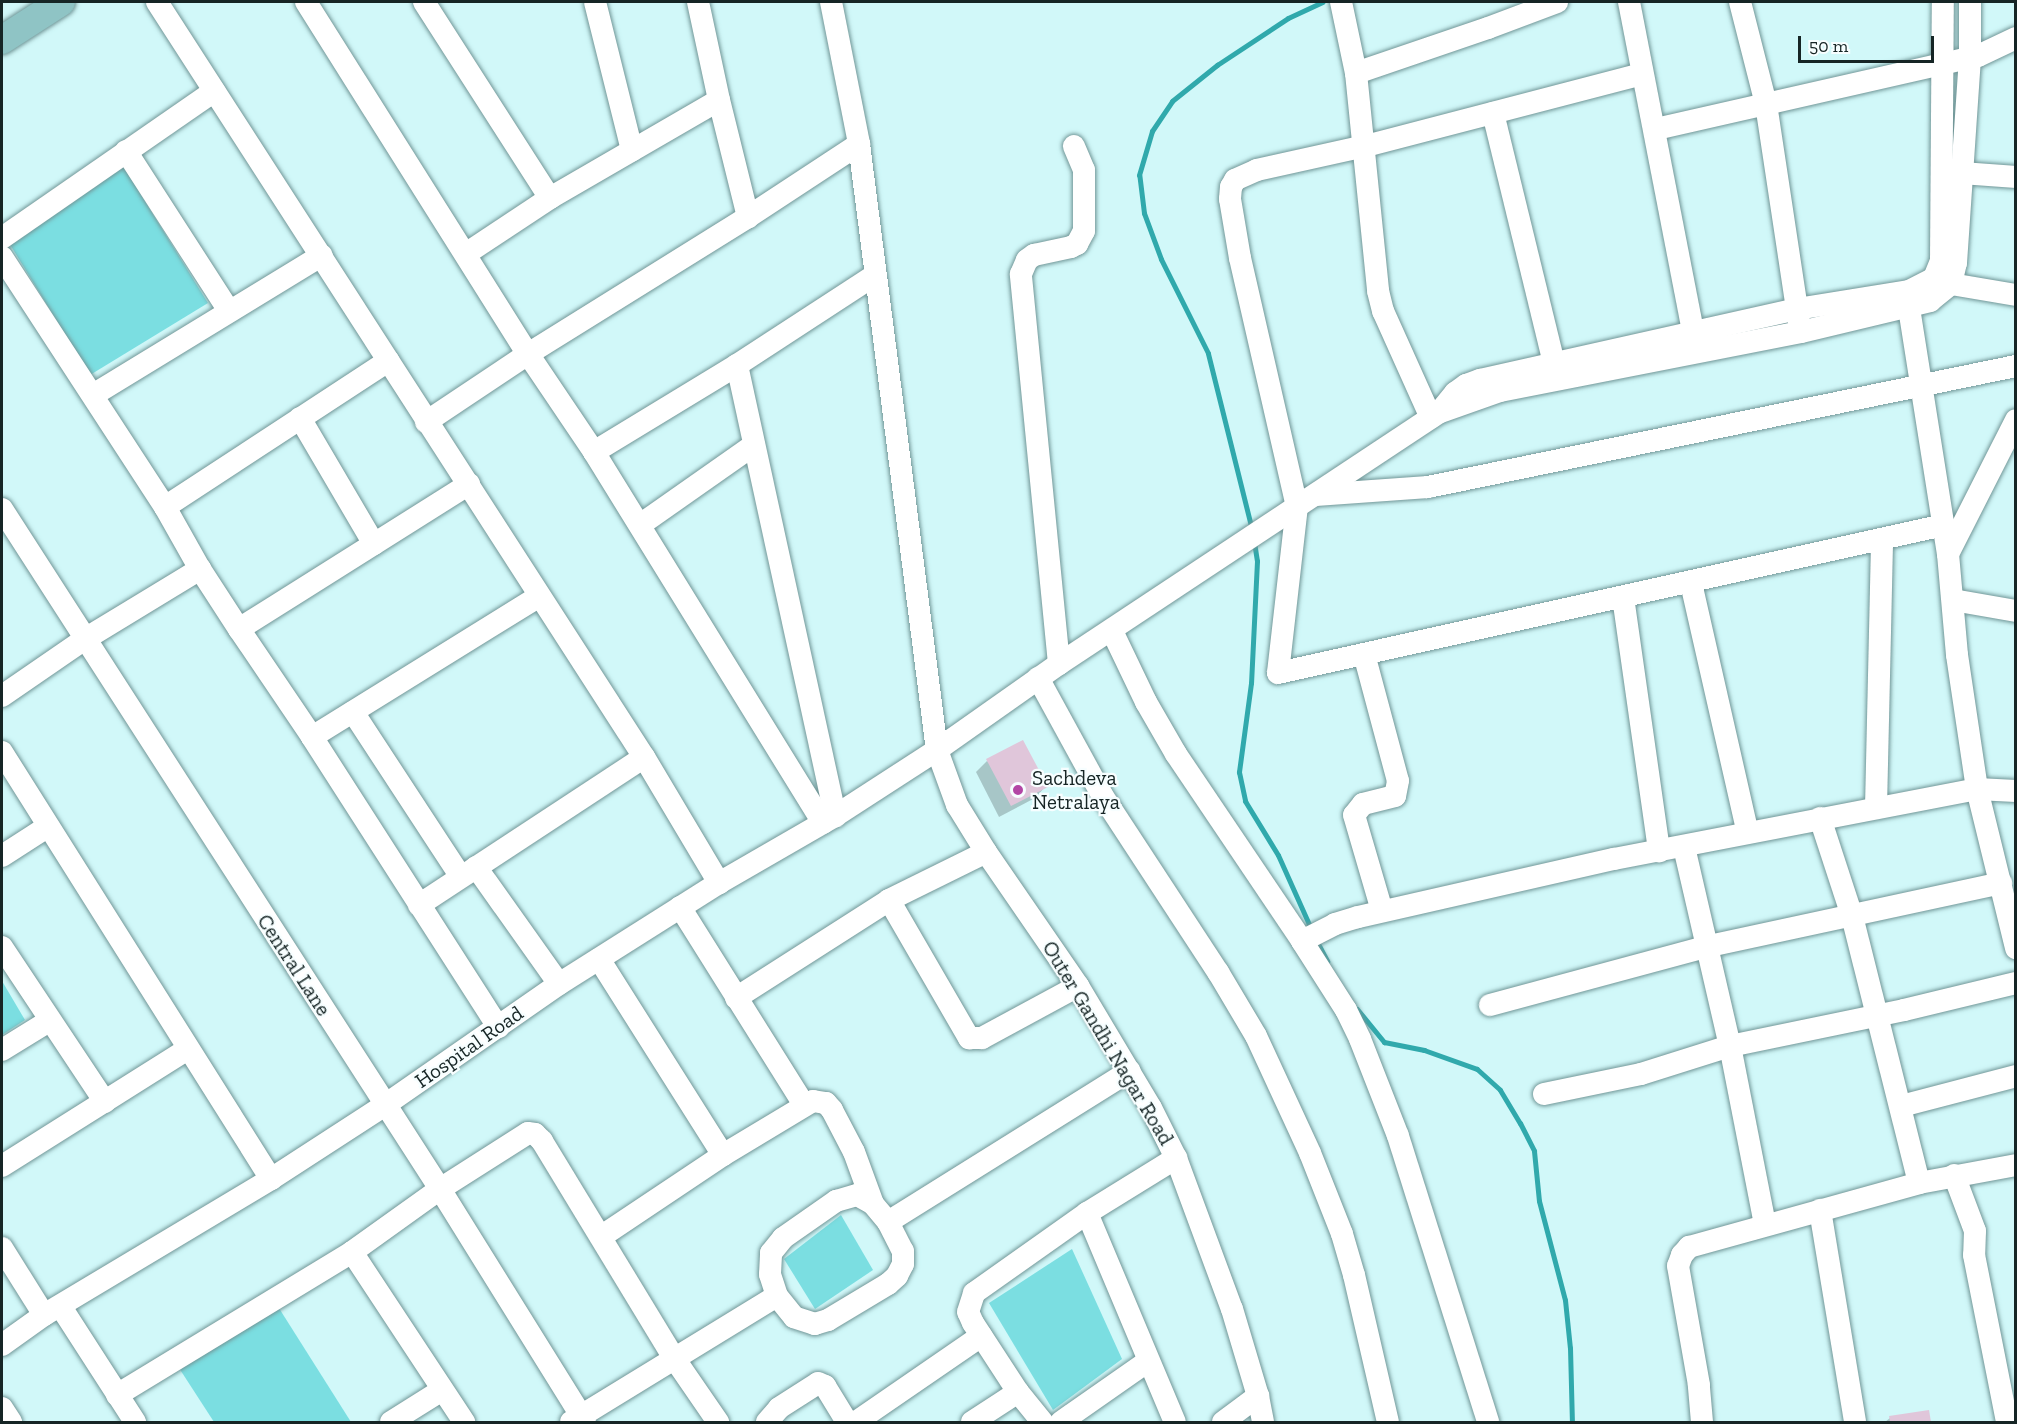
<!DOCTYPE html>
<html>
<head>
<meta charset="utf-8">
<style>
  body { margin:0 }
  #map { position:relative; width:2017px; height:1424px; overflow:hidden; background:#d1f8f9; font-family:"Zilla Slab",serif }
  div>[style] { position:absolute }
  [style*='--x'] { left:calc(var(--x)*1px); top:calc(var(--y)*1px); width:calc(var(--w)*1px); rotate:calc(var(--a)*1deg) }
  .green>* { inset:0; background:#7bdee1 }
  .shadow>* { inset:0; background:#0003 }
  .stream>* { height:5px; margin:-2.5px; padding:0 2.5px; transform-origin:2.5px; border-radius:2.5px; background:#30a9ac }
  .building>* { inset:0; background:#e0c6da }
  .roads { filter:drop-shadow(0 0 2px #719697) drop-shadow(0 0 2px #719697) }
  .minor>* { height:22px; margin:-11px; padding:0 11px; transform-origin:11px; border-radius:11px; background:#fff }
  .major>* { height:28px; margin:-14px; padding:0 14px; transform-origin:14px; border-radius:14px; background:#8fc4c5 }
  .dots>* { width:16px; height:16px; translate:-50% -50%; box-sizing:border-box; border:3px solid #f7feff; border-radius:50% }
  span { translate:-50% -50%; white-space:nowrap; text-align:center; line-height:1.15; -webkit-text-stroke:4.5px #f7feff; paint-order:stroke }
  .poi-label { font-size:21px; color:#162525 }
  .left { translate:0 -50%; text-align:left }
  .street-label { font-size:21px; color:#162525 }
  .frame { position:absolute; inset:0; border:3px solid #162525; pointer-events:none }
  .scale { position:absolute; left:1798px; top:36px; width:136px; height:27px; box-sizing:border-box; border:3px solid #162525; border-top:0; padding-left:8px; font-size:18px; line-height:21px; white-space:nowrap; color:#162525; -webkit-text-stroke:4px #f7feff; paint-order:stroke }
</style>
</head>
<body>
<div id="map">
  <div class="green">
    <div style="clip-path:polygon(123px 166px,208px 303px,90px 375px,6px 238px)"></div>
    <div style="clip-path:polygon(2px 981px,25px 1020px,2px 1035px)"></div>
    <div style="clip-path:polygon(841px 1215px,873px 1270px,815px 1309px,784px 1259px)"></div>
    <div style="clip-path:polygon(1072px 1249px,1122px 1359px,1053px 1410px,989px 1303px)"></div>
    <div style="clip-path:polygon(277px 1305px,351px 1422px,214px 1422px,179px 1368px)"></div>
  </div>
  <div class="shadow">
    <div style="clip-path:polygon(987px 761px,1046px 786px,1035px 798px,999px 817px,976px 772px)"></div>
    <div style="clip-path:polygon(1928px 1412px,1930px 1422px,1885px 1422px,1890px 1418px)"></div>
  </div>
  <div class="stream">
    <div style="--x:1252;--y:530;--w:182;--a:-104"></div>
    <div style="--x:1208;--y:353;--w:105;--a:-116.6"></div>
    <div style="--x:1161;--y:259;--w:49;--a:-110.3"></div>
    <div style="--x:1144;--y:213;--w:38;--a:-97"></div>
    <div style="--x:1139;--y:175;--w:46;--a:-73.5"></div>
    <div style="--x:1152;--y:131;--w:36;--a:-56"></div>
    <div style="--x:1172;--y:101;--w:58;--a:-38.7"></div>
    <div style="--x:1217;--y:65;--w:85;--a:-33.5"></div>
    <div style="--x:1288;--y:18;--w:38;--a:-25"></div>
    <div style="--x:1254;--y:542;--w:19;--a:81"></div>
    <div style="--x:1257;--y:561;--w:122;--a:92.8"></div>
    <div style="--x:1251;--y:683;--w:90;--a:97.7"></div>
    <div style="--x:1239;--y:772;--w:30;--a:78"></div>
    <div style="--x:1245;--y:801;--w:63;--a:58.6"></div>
    <div style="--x:1278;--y:855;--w:83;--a:65.9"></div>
    <div style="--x:1316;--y:940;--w:24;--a:62"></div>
    <div style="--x:1357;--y:1009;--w:43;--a:50.7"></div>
    <div style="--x:1384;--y:1042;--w:41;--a:11.3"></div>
    <div style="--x:1424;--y:1050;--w:56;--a:19.7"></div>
    <div style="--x:1477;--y:1069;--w:31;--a:42"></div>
    <div style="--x:1500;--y:1090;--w:39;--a:59"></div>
    <div style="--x:1520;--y:1123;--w:31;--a:63"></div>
    <div style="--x:1534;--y:1151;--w:50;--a:84.3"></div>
    <div style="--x:1539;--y:1201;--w:102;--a:75.3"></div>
    <div style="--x:1565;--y:1300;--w:48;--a:84.1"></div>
    <div style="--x:1570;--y:1348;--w:74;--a:88.5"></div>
  </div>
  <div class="building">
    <div style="clip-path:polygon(1023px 740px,1048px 787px,1011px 806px,986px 759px)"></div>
    <div style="clip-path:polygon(1929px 1410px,1931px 1422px,1890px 1422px,1889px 1416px)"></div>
  </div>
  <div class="roads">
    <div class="minor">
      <div style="--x:157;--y:2;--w:898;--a:57.18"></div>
      <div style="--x:644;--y:757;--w:147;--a:59.2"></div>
      <div style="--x:306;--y:2;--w:416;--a:57.8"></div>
      <div style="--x:528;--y:354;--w:118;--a:56"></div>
      <div style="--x:594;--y:452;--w:436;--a:58.3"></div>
      <div style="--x:424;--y:2;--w:233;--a:57.3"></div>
      <div style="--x:550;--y:198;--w:195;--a:-30.1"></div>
      <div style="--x:719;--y:100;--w:121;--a:76.1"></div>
      <div style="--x:748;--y:217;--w:133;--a:-33.3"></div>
      <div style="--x:595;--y:2;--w:153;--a:76"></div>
      <div style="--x:698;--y:2;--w:100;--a:77.9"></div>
      <div style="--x:831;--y:2;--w:145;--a:78.8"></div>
      <div style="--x:859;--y:144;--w:611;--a:82.67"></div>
      <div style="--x:937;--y:750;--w:59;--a:70"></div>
      <div style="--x:957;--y:805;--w:55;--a:58.3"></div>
      <div style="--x:986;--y:852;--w:163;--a:55.5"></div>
      <div style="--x:1078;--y:986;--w:142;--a:59.1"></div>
      <div style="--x:1151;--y:1108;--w:56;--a:63.4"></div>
      <div style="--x:1176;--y:1158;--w:161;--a:69.7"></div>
      <div style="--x:1232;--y:1309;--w:91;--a:73.4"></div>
      <div style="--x:1258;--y:1396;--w:26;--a:79"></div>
      <div style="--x:1341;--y:2;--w:73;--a:78.1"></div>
      <div style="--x:1356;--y:73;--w:219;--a:84.2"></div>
      <div style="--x:1378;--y:291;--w:21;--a:76"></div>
      <div style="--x:1383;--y:311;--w:117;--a:65.8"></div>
      <div style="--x:1629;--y:2;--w:336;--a:79"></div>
      <div style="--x:1740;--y:2;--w:105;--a:75.7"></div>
      <div style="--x:1766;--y:104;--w:219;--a:81.4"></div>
      <div style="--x:1356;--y:73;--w:139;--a:-18.8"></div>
      <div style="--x:1488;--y:28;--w:74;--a:-20.6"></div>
      <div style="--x:1642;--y:74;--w:286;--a:165.4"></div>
      <div style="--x:1365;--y:146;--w:111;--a:167.5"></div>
      <div style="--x:1257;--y:170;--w:24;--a:156"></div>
      <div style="--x:1235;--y:180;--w:8;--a:120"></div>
      <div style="--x:1231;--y:187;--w:12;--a:95"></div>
      <div style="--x:1230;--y:199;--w:60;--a:80.4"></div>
      <div style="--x:1240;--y:258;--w:254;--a:77.1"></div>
      <div style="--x:1297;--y:506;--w:168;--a:96.5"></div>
      <div style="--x:1278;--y:673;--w:682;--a:-12.53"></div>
      <div style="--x:1493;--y:113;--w:258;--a:76.3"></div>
      <div style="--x:1656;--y:129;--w:330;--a:-12.8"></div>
      <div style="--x:1978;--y:56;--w:42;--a:-25.3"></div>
      <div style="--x:126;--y:151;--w:190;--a:57.2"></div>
      <div style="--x:1962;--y:173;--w:54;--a:4.2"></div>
      <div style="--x:2;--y:238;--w:258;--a:-34.7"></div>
      <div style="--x:467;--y:253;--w:100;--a:-33.5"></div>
      <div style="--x:2;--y:257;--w:298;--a:56.9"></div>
      <div style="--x:165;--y:507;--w:71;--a:60.6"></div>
      <div style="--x:200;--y:569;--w:72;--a:57"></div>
      <div style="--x:239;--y:629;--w:272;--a:-32.2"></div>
      <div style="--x:1938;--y:280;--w:14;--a:17"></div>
      <div style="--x:1951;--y:284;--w:66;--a:9.6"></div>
      <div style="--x:1909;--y:293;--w:15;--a:90"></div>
      <div style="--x:1909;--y:308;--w:249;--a:81"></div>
      <div style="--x:1948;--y:554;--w:101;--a:84.9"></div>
      <div style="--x:1957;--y:655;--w:135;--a:81.5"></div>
      <div style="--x:1977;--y:789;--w:164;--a:76.2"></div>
      <div style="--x:737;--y:365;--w:165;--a:-33.1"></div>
      <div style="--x:93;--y:395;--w:268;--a:-31.4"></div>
      <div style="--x:1442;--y:409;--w:21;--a:-51"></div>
      <div style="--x:1455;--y:393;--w:14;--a:-36"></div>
      <div style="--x:1466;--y:385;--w:15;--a:-20"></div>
      <div style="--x:1480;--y:380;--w:325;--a:-12.6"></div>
      <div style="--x:1797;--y:309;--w:113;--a:-9.1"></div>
      <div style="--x:1909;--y:291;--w:28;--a:-27"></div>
      <div style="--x:1934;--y:278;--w:18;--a:-68"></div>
      <div style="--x:1941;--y:261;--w:259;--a:-89.6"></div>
      <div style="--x:300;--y:418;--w:146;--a:59.6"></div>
      <div style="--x:426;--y:422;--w:123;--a:-33.7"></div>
      <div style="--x:528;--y:354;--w:259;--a:-31.9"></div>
      <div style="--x:594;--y:452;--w:167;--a:-31.3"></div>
      <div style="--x:737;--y:365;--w:462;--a:77.7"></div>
      <div style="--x:1316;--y:495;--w:112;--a:-4.1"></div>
      <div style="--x:1428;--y:487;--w:600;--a:-11.63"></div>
      <div style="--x:165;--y:507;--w:267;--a:-33.2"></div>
      <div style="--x:2;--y:509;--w:809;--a:57.21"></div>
      <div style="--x:440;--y:1189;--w:274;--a:58.1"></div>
      <div style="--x:640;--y:525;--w:139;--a:-35.1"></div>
      <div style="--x:1948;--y:554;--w:150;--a:-63.1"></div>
      <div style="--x:1691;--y:583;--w:256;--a:77.2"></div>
      <div style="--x:1623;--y:597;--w:257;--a:81.9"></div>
      <div style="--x:1953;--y:600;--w:64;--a:9.9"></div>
      <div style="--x:239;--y:629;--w:130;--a:55.9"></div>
      <div style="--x:312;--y:737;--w:345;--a:57.3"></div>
      <div style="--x:1112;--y:631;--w:79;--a:64.4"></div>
      <div style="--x:1146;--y:702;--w:60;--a:60"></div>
      <div style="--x:1176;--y:754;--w:225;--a:56"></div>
      <div style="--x:1302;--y:941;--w:82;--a:57.5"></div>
      <div style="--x:1346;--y:1010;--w:32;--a:64"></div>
      <div style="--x:1360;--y:1039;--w:104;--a:68.6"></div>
      <div style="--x:1398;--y:1136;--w:300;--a:72.5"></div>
      <div style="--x:1364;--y:654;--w:131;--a:75"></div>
      <div style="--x:1398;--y:781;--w:15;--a:101"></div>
      <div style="--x:1395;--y:796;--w:33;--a:166"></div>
      <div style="--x:1363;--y:804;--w:14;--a:129"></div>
      <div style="--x:1354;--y:815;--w:100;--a:73.7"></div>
      <div style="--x:1059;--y:664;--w:392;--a:-95.6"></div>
      <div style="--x:1021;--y:274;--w:15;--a:-67"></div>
      <div style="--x:1027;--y:260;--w:9;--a:-36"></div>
      <div style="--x:1034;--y:255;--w:38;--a:-12"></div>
      <div style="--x:1071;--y:247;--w:7;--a:-27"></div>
      <div style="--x:1077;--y:244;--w:15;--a:-62"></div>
      <div style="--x:1084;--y:231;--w:61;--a:-90"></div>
      <div style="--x:1084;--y:170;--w:26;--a:-113"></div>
      <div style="--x:1038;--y:678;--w:133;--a:61.3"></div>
      <div style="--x:1102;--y:795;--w:212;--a:56.8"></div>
      <div style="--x:1218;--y:972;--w:74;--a:59.3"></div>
      <div style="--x:1256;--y:1036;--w:129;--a:65.2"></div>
      <div style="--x:1310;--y:1153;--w:87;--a:68.4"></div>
      <div style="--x:1342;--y:1234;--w:43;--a:73.7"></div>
      <div style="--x:1354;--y:1275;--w:151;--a:77"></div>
      <div style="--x:2;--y:696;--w:101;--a:-34.5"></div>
      <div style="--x:85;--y:639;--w:135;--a:-31.3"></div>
      <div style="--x:353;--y:712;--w:197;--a:56.8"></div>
      <div style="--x:312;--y:737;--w:267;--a:-31.8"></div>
      <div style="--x:2;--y:752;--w:505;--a:57.79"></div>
      <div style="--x:1876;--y:808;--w:269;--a:-88.7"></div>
      <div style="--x:1820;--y:818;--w:103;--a:71.9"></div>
      <div style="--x:1852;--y:916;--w:275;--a:75.9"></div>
      <div style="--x:1684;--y:847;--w:204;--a:77"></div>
      <div style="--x:1730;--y:1046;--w:182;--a:78.9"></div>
      <div style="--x:2;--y:856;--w:54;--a:-32.8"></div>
      <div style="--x:476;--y:867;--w:143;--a:54.6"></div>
      <div style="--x:889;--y:900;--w:160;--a:59.9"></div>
      <div style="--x:969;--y:1038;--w:13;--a:0"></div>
      <div style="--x:982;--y:1038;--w:109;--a:-28.4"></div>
      <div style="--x:419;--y:905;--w:269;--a:-33.3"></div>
      <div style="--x:680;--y:907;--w:234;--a:57.9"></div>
      <div style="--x:1302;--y:941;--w:37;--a:-27"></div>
      <div style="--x:1335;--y:924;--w:24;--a:-17"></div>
      <div style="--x:1358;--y:917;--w:262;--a:-12.8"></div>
      <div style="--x:1614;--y:859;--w:370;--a:-10.9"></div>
      <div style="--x:1977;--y:789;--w:39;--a:3"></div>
      <div style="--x:2;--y:947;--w:186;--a:56.4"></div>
      <div style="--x:599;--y:959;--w:232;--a:57.7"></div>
      <div style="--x:736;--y:998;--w:182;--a:-32.6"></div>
      <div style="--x:889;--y:900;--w:108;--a:-26.3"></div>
      <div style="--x:1490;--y:1005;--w:223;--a:-15.1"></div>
      <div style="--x:1705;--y:947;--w:303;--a:-12.2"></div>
      <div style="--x:2;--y:1050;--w:55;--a:-31.7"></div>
      <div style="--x:1544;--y:1094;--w:99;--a:-11.7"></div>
      <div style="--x:1641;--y:1074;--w:93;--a:-17.5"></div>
      <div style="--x:1730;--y:1046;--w:178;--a:-11.7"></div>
      <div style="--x:1904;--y:1010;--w:115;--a:-13.6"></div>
      <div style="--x:1901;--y:1106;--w:119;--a:-14.6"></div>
      <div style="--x:2;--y:1166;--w:220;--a:-32.2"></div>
      <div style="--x:1954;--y:1175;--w:60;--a:69.4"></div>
      <div style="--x:1975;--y:1231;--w:24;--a:92"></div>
      <div style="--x:1974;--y:1255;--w:170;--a:78.8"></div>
      <div style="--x:857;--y:1195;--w:18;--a:29"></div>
      <div style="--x:873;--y:1204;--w:23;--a:50"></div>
      <div style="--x:888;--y:1222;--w:33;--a:63"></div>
      <div style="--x:903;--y:1251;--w:13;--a:90"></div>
      <div style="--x:903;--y:1264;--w:13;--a:117"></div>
      <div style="--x:897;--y:1276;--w:12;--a:138"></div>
      <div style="--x:888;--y:1284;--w:70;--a:149"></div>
      <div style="--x:828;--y:1320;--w:14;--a:163"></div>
      <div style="--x:815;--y:1324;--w:22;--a:-162"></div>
      <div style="--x:794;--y:1317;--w:27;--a:-129"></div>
      <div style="--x:777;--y:1296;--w:23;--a:-108"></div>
      <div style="--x:770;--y:1274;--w:21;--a:-87"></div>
      <div style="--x:771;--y:1253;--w:19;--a:-51"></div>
      <div style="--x:783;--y:1238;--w:65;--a:-34.9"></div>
      <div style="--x:836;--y:1201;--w:22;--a:-16"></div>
      <div style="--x:1820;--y:1210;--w:215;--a:80.6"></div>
      <div style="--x:1087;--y:1213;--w:227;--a:67.2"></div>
      <div style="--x:888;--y:1222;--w:285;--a:-32"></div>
      <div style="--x:602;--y:1236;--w:146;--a:-33.8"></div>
      <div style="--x:723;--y:1155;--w:105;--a:-31"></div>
      <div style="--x:813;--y:1101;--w:13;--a:9"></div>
      <div style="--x:826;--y:1103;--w:9;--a:49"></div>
      <div style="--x:832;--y:1110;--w:47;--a:62.4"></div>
      <div style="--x:854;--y:1152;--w:55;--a:69.9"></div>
      <div style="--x:2;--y:1248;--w:79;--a:57.9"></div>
      <div style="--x:352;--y:1252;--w:204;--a:56.6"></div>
      <div style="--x:61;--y:1307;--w:137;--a:57.2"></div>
      <div style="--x:2;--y:1345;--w:52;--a:-35.5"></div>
      <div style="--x:44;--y:1315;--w:265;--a:-30.9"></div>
      <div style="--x:271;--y:1179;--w:136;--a:-33"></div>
      <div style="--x:385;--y:1105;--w:212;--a:-34.8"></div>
      <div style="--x:559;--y:984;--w:189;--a:-32.3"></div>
      <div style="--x:719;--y:883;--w:134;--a:-30"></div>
      <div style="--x:835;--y:816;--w:121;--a:-32.9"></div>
      <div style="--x:937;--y:750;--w:149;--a:-35.2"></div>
      <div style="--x:1059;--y:664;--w:455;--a:-33.5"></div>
      <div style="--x:1438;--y:413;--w:66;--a:-19.5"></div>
      <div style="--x:1500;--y:391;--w:307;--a:-11.1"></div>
      <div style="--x:1801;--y:332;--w:133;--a:-13.5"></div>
      <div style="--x:1930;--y:301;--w:27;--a:-39"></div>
      <div style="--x:1951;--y:284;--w:22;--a:-77"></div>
      <div style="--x:1956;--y:263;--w:205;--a:-86.1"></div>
      <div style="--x:1970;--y:58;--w:56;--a:-90"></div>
      <div style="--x:1018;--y:1392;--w:38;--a:51"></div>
      <div style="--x:117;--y:1395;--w:275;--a:-31.3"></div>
      <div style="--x:352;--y:1252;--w:108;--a:-35.6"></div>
      <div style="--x:440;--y:1189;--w:104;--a:-32.5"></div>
      <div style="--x:528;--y:1133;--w:7;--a:8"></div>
      <div style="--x:535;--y:1134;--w:10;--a:45"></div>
      <div style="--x:542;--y:1141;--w:254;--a:58.7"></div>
      <div style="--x:674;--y:1358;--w:78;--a:55.5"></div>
      <div style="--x:2;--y:1408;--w:17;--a:57"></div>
      <div style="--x:391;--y:1422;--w:60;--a:-32.1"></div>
      <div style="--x:571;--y:1422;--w:241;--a:-31.5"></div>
      <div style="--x:767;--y:1422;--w:18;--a:-49"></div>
      <div style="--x:779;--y:1408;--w:46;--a:-32.7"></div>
      <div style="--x:818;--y:1383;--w:8;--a:23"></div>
      <div style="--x:825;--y:1386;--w:42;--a:58.6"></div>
      <div style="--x:856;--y:1422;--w:152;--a:-34.5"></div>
      <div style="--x:972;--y:1422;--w:55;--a:-33.1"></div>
      <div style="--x:1018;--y:1392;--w:82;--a:-123.1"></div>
      <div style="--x:973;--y:1323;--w:12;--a:-114"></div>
      <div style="--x:968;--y:1312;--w:20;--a:-72"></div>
      <div style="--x:974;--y:1293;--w:138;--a:-35.3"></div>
      <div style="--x:1087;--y:1213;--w:105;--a:-31.7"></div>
      <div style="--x:1061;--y:1422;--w:106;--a:-35"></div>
      <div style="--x:1223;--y:1422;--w:44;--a:-36.6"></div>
      <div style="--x:1702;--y:1422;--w:37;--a:-95"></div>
      <div style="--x:1699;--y:1385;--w:121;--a:-100"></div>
      <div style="--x:1678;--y:1266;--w:12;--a:-70"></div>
      <div style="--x:1682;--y:1255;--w:11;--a:-49"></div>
      <div style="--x:1689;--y:1247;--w:239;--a:-15.5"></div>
      <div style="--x:1919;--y:1183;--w:99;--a:-10.5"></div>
    </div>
    <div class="major">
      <div style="--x:2;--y:40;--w:70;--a:-32.8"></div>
    </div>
  </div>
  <div class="dots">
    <div style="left:1018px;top:790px;background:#b346a5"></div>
  </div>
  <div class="poi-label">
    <span class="left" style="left:1032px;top:790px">Sachdeva<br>Netralaya</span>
  </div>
  <div class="street-label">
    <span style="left:294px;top:965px;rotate:57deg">Central Lane</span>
    <span style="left:1108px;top:1043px;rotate:59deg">Outer Gandhi Nagar Road</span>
    <span style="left:469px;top:1047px;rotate:-35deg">Hospital Road</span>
  </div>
  <div class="frame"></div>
  <div class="scale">50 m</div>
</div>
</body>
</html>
